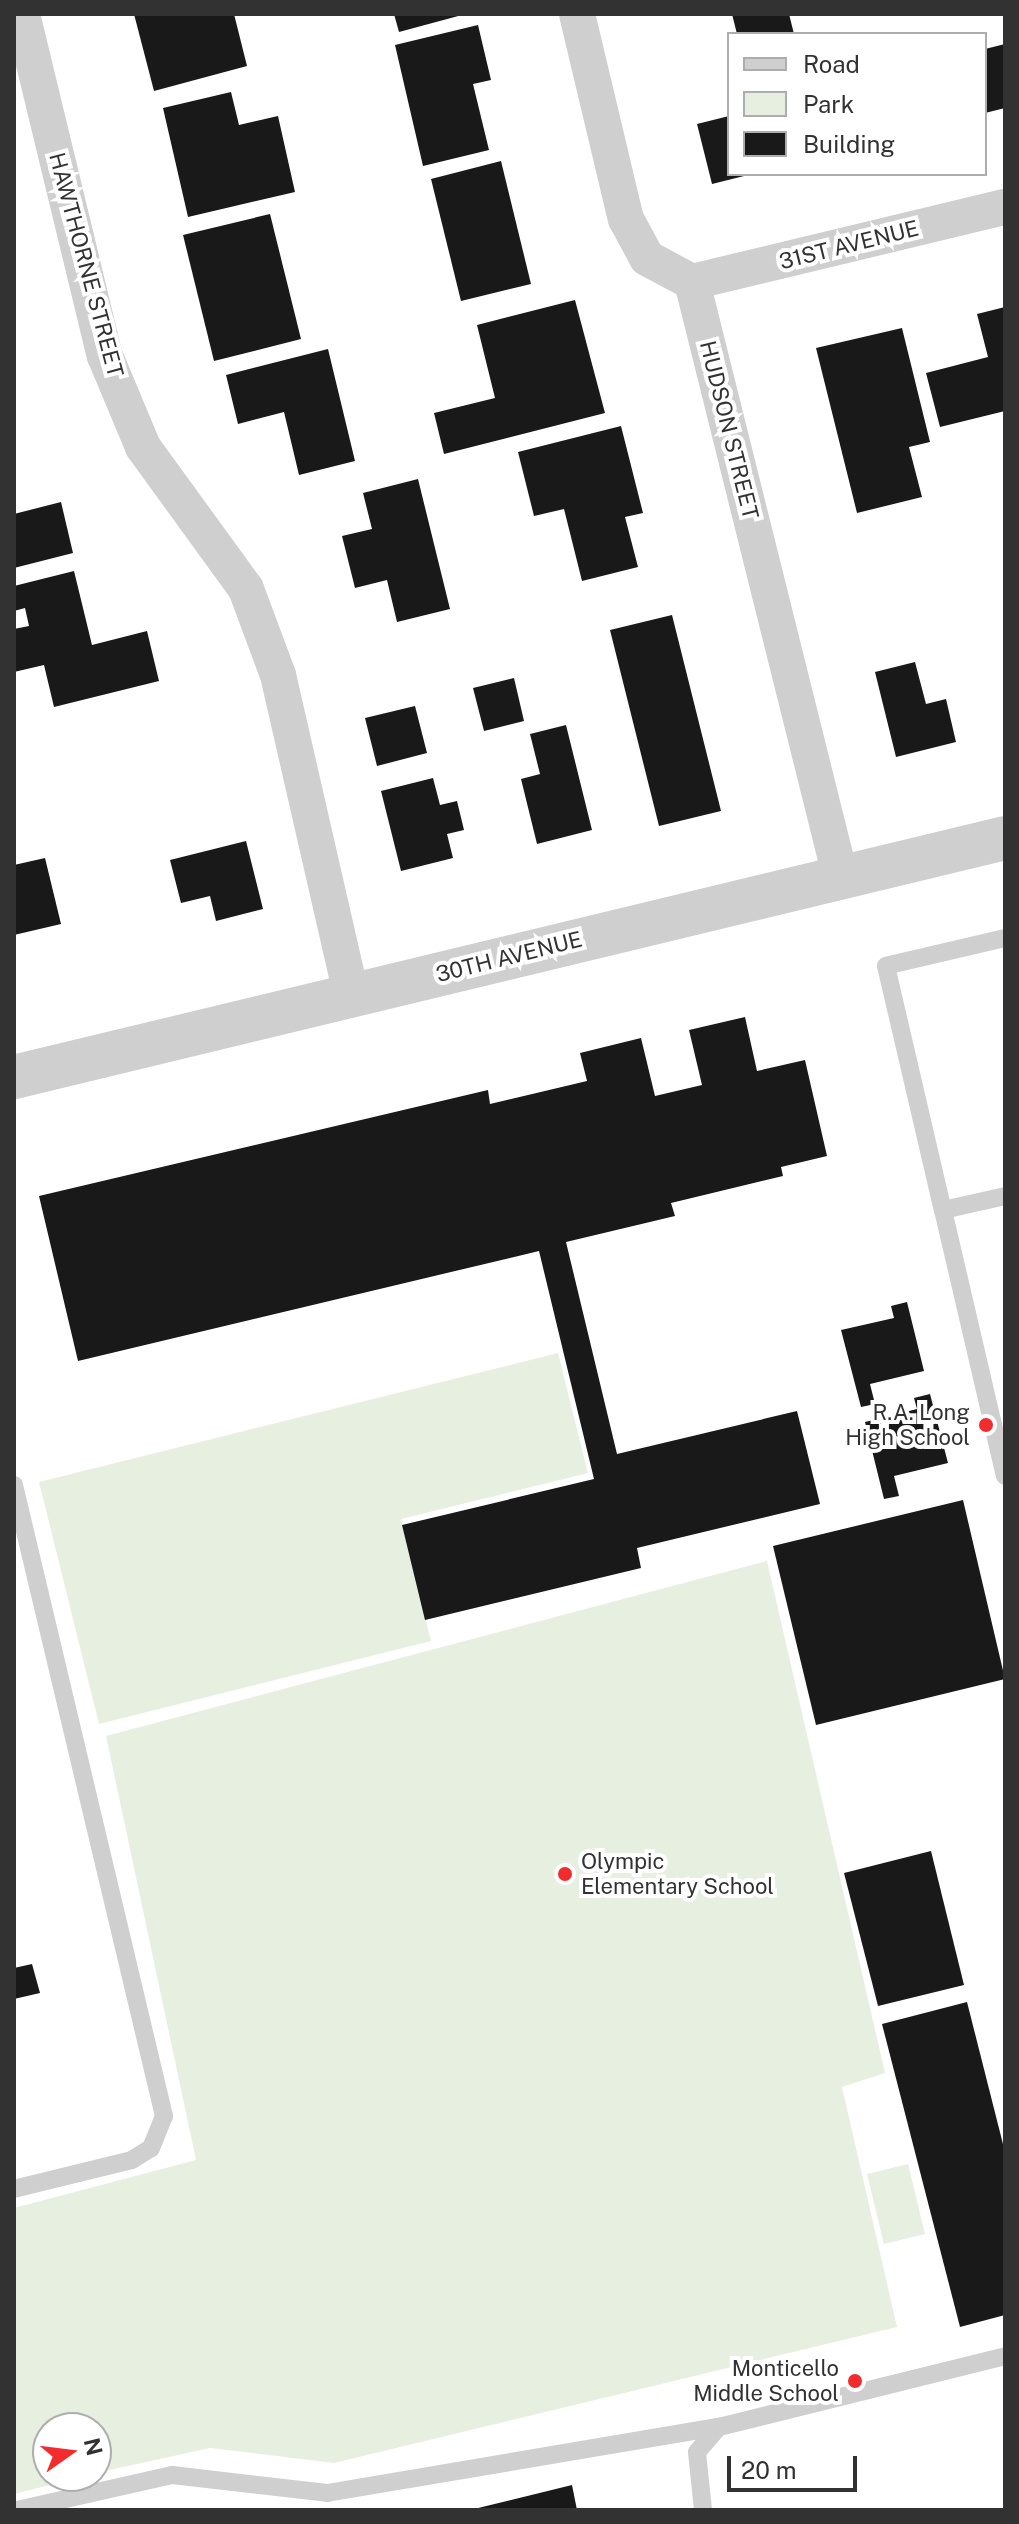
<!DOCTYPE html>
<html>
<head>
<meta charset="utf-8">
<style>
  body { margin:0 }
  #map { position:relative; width:1019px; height:2524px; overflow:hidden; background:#fff; font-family:"Public Sans",sans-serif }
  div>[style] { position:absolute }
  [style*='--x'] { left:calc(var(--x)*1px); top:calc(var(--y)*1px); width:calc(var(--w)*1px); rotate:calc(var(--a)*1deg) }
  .green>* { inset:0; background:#e7f0e0 }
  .building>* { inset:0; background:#191919 }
  .service>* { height:18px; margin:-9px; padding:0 9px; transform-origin:9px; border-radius:9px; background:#cfcfcf }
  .minor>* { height:36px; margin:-18px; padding:0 18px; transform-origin:18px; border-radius:18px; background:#cfcfcf }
  .tertiary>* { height:44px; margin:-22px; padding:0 22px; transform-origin:22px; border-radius:22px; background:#cfcfcf }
  .dots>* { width:22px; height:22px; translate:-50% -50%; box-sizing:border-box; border:4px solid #fff; border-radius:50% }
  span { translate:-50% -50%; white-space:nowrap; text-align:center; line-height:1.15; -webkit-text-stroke:8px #fff; paint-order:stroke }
  .street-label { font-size:22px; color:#323232 }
  .poi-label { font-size:22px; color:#323232 }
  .right { translate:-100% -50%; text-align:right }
  .left { translate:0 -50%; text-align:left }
  .frame { position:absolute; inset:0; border:16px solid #323232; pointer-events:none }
  .legend { position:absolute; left:727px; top:32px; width:260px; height:144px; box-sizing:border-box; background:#fff; border:2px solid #adadad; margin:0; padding:10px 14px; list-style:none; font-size:24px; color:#323232 }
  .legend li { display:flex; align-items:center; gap:16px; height:40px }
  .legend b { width:40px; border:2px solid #adadad }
  .north { position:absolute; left:32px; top:2412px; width:80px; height:80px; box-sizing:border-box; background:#fff; border:2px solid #adadad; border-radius:50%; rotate:76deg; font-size:22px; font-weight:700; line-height:32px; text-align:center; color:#323232 }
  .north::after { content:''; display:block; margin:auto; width:28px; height:36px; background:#f22c2c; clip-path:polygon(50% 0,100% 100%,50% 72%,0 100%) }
  .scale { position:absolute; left:727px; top:2456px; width:130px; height:36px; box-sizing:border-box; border:4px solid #323232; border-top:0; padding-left:10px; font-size:24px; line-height:28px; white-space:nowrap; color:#323232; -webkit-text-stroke:6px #fff; paint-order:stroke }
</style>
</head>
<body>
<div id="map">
  <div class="green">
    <div style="clip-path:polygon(558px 1353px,588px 1473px,401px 1519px,431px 1641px,99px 1724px,39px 1482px)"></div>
    <div style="clip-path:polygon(767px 1561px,885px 2073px,842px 2087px,897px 2327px,334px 2463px,210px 2448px,96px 2473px,96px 2428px,48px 2428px,48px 2476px,86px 2476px,14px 2494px,14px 2208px,196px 2160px,106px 1736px)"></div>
    <div style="clip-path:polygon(908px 2164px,925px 2234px,884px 2244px,867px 2174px)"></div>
  </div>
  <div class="building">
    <div style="clip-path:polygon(134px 14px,234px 14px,247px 66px,154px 91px)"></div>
    <div style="clip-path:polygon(394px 14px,462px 14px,462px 15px,399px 32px)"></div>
    <div style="clip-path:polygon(732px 14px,789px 14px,794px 34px,737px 34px)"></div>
    <div style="clip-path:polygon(478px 25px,491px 80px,473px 84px,489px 150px,423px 166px,395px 45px)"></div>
    <div style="clip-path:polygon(1005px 44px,1005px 108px,985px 113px,985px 49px)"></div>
    <div style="clip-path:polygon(231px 92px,239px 125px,278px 116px,295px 192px,188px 217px,163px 108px)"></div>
    <div style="clip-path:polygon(729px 116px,729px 174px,748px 175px,712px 184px,697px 124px)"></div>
    <div style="clip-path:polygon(501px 161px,531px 284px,461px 301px,431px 179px)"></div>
    <div style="clip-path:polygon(270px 214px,301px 339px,214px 361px,183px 235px)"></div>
    <div style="clip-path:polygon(575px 300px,605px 413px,444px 454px,434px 413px,495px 398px,477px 325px)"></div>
    <div style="clip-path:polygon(1005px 307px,1005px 411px,940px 427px,926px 373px,988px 357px,977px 314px)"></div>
    <div style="clip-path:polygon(902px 328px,930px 442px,909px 447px,922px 497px,857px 513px,816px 348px)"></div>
    <div style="clip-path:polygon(328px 349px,355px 461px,299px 475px,284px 412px,238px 424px,226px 375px)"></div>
    <div style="clip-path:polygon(621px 426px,643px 513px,625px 517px,638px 567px,582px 581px,564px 509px,534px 516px,518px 452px)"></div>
    <div style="clip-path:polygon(418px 479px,450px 609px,397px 622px,387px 580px,355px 588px,342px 536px,372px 529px,363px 493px)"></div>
    <div style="clip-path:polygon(61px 502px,73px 553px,14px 568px,14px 514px)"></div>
    <div style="clip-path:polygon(74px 571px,92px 645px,147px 631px,159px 681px,54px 707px,44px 665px,14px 672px,14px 629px,29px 626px,25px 608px,14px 611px,14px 586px)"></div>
    <div style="clip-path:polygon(672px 615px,721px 811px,659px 826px,610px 630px)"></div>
    <div style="clip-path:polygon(915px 662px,926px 704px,946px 699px,956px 742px,896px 757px,875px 672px)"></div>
    <div style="clip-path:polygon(514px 678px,524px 721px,484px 731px,473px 688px)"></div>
    <div style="clip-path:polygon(415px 706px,427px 753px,377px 766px,365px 718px)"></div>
    <div style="clip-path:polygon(566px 725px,592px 830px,537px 844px,521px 779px,540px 774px,530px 734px)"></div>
    <div style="clip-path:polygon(433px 778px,440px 805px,457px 801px,464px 830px,447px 834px,453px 858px,401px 871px,381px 791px)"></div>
    <div style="clip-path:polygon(246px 841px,263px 909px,216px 921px,210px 896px,181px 903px,170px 860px)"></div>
    <div style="clip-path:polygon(45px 858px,61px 924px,14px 935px,14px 865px)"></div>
    <div style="clip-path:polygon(745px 1017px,757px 1071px,805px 1060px,827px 1156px,781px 1167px,783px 1176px,671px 1203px,675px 1216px,566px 1242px,617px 1454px,797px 1411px,820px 1504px,637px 1548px,641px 1568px,425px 1620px,402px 1525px,594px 1479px,539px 1251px,78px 1361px,39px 1196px,488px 1090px,490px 1104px,587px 1081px,580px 1053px,641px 1038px,655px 1096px,702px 1085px,689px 1030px)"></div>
    <div style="clip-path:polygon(907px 1302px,924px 1371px,870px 1384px,875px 1404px,861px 1407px,841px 1330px,894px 1318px,891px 1306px)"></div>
    <div style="clip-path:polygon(930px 1394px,948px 1463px,894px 1476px,899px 1496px,884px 1499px,865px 1422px,917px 1409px,914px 1398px)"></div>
    <div style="clip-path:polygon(963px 1500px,1005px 1679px,816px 1725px,773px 1546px)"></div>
    <div style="clip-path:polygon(931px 1851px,964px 1985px,878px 2006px,844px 1873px)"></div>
    <div style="clip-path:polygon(32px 1964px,40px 1993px,14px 1999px,14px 1968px)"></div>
    <div style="clip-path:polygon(967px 2002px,1005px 2152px,1005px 2315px,960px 2327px,882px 2024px)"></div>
    <div style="clip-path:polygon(572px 2485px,577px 2510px,475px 2510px,474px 2509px)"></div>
  </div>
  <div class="service">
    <div style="--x:1005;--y:938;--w:122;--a:166.8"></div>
    <div style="--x:886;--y:966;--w:251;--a:76.9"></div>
    <div style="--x:943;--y:1210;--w:64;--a:-12.7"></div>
    <div style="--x:943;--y:1210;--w:273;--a:76.9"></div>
    <div style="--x:14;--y:1485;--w:649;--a:76.63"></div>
    <div style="--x:164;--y:2116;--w:35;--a:112"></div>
    <div style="--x:151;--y:2148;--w:22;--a:148"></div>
    <div style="--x:132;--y:2160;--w:122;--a:166.2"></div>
    <div style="--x:17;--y:2510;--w:159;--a:-12.7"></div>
    <div style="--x:172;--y:2475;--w:156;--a:6.6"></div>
    <div style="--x:327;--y:2493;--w:398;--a:-9.6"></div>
    <div style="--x:703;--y:2510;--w:58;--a:-95.9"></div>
    <div style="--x:697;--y:2452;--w:33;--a:-49"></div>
    <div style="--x:719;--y:2427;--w:295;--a:-13.9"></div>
  </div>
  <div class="minor">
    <div style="--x:22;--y:14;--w:352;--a:76.4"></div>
    <div style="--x:105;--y:356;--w:99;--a:67.3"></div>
    <div style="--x:143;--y:447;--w:175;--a:54"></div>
    <div style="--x:246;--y:589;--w:92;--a:69.6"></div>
    <div style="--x:278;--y:675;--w:328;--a:77.1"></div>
    <div style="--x:577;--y:14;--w:211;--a:76.6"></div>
    <div style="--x:626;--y:219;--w:44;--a:61.7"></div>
    <div style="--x:647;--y:258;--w:51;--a:28.1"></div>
    <div style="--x:692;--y:282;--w:611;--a:75.99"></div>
    <div style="--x:692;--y:282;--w:322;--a:-13.5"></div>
  </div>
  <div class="tertiary">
    <div style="--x:14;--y:1077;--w:1019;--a:-13.56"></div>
  </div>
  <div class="dots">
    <div style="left:986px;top:1425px;background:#f22c2c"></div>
    <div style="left:565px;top:1874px;background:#f22c2c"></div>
    <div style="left:855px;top:2381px;background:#f22c2c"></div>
  </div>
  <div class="street-label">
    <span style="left:849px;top:245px;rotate:-14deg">31ST AVENUE</span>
    <span style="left:86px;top:265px;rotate:75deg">HAWTHORNE STREET</span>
    <span style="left:729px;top:430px;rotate:76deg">HUDSON STREET</span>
    <span style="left:509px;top:957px;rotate:-14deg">30TH AVENUE</span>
  </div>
  <div class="poi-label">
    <span class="right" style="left:970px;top:1425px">R.A. Long<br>High School</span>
    <span class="left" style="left:581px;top:1874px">Olympic<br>Elementary School</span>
    <span class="right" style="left:839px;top:2381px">Monticello<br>Middle School</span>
  </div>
  <div class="frame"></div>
  <ul class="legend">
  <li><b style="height:10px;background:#cfcfcf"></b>Road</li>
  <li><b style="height:22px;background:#e7f0e0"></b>Park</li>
  <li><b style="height:22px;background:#191919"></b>Building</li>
  </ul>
  <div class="north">N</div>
  <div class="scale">20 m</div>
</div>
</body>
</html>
